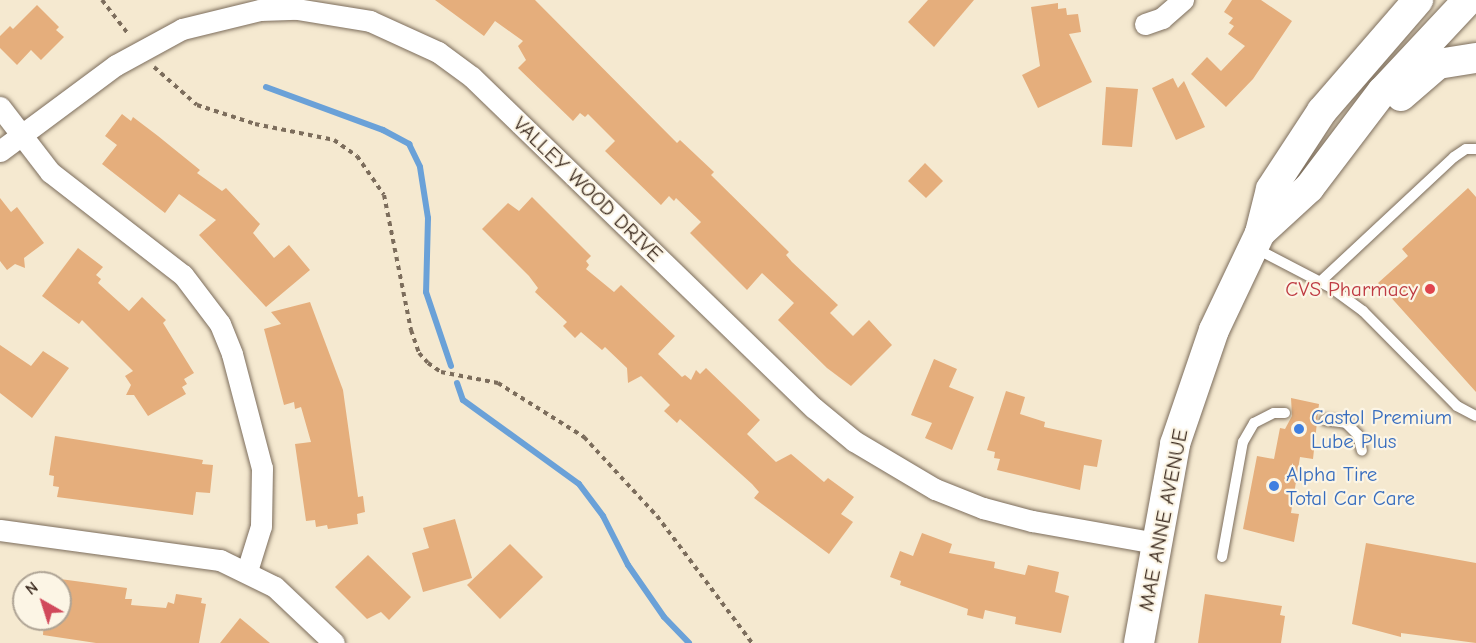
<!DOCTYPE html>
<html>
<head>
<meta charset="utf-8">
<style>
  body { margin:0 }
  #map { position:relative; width:1476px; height:643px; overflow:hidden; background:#f5e9d0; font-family:"Comic Neue",sans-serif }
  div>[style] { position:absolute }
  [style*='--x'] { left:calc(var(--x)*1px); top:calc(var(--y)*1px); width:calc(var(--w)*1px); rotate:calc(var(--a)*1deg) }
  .stream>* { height:6px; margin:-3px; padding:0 3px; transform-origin:3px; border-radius:3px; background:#6aa1d8 }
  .building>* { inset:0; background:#e5ae7c }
  .path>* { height:4px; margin-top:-2px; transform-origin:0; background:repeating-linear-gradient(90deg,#7c6d5c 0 4.5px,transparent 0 9px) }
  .roads { filter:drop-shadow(0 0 2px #7c6d5c) drop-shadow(0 0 2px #7c6d5c) }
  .lane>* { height:10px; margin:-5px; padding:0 5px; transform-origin:5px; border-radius:5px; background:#fff }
  .street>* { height:21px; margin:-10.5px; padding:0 10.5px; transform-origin:10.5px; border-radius:10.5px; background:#fff }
  .secondary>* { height:30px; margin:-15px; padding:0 15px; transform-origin:15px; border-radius:15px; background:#fff }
  .dots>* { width:16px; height:16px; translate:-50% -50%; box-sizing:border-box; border:3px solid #fcf5e5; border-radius:50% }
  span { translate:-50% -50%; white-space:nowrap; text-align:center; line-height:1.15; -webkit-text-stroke:4.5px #fcf5e5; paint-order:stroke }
  .street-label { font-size:21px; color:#3b2a1e }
  .health-label { font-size:21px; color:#be3a42 }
  .right { translate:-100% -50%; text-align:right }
  .shop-label { font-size:21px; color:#366cbe }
  .left { translate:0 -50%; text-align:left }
  .north { position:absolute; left:12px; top:571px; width:60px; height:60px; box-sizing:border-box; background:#fcf5e5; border:2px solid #afa495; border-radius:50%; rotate:321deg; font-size:16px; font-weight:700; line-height:24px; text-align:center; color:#3b2a1e }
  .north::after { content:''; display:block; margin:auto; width:21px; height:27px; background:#d1495b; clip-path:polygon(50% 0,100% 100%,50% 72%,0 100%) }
</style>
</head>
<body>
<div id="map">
  <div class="stream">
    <div style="--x:266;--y:87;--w:125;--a:20.2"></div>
    <div style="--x:383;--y:130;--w:30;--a:28"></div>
    <div style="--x:409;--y:144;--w:25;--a:64"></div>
    <div style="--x:420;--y:167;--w:52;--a:81.1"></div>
    <div style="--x:428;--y:218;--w:74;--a:91.5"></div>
    <div style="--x:426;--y:292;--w:78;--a:71.3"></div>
    <div style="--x:457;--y:383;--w:18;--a:71"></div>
    <div style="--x:463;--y:400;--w:143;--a:35.9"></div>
    <div style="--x:579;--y:484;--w:40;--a:53"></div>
    <div style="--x:603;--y:516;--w:55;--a:63"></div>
    <div style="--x:628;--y:565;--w:63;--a:55.3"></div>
    <div style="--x:664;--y:617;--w:36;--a:46"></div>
  </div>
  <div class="building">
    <div style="clip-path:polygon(435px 0,535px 0,677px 143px,680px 140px,714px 172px,711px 175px,789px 252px,786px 255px,792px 262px,838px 305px,830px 313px,853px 336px,869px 320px,892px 345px,851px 386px,827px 368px,778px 320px,794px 303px,762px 273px,747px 290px,690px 233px,701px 222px,676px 198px,674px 201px,669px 196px,661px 205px,605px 151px,615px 141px,588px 114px,585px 117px,580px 113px,573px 121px,518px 68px,526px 60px,518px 46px,523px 41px,495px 21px,484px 36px)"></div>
    <div style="clip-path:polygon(928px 0,974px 0,934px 47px,908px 22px)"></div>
    <div style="clip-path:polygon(1232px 0,1261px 0,1292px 21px,1253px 79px,1226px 107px,1191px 74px,1207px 57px,1221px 71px,1245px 46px,1228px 34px,1234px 26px,1229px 23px,1233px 18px,1224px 12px)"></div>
    <div style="clip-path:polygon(1058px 3px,1058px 9px,1066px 8px,1067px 15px,1078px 14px,1081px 32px,1069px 34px,1092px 82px,1038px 108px,1022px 75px,1040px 66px,1031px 7px)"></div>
    <div style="clip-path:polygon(37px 5px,59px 27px,56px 30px,64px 37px,41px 60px,31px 50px,17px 65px,0 48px,0 36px,10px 26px,13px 29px)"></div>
    <div style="clip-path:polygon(1173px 78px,1178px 88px,1184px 81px,1205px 127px,1176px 140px,1152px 88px)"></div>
    <div style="clip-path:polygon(1106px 87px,1138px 89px,1132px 147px,1102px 145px)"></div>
    <div style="clip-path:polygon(122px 114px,131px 121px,133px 117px,158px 136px,200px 170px,197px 173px,222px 191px,226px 188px,260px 224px,253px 233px,274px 258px,289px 245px,310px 270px,266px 307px,199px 235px,216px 220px,179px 194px,165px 213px,102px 164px,117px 145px,105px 136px)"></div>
    <div style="clip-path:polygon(925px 163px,943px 181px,926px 198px,908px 181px)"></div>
    <div style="clip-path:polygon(1468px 188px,1476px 197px,1476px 392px,1378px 283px,1408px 256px,1402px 249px)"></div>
    <div style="clip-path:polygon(532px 197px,591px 256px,586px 261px,589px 265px,586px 269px,614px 292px,621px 285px,675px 336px,658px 354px,682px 377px,685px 375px,691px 380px,696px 370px,700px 374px,706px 368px,760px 420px,747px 434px,776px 462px,791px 454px,824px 482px,828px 478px,854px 497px,841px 514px,853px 522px,829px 554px,754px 498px,759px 492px,752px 484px,680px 419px,677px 423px,664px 411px,670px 405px,641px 376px,628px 383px,627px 368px,605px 347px,602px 350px,581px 332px,575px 338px,563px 326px,567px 322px,535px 292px,538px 288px,529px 276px,482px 229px,508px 203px,519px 211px)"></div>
    <div style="clip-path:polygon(0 198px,11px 212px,17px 207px,44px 243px,24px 258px,25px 268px,15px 264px,7px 270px,0 261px)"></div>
    <div style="clip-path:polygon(78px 248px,103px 267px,96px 275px,101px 279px,98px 283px,129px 311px,142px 297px,166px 320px,163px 323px,194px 373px,184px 379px,187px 384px,182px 387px,186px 394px,148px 416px,134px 395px,126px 395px,131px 385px,125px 376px,133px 371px,82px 320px,79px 324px,42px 296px)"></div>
    <div style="clip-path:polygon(310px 302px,343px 390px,358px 497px,363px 496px,365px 512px,357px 514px,358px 524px,328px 529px,327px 525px,316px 527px,315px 520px,306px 521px,295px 444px,311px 442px,301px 407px,295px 409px,294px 402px,284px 405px,264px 329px,281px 324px,271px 312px)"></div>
    <div style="clip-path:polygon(0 345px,31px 366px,43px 351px,69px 368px,32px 418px,0 393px)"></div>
    <div style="clip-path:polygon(934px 359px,957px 369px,949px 387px,974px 397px,952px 450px,925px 438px,932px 423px,911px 415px)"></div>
    <div style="clip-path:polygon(1006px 391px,1025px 397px,1020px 414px,1045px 422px,1044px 427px,1102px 440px,1097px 467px,1084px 465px,1080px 490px,997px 470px,1000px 459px,994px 458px,995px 452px,987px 450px)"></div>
    <div style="clip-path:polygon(1291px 398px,1319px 404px,1313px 459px,1300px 457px,1291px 513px,1299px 514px,1294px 542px,1243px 529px,1257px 456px,1274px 459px,1280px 428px,1285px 429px,1292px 416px)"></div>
    <div style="clip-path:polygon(55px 436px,203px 460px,202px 464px,213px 465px,210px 493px,196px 492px,193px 515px,57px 497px,59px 487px,53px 486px,54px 476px,49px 475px)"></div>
    <div style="clip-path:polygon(455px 519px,472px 578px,423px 592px,412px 553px,429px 548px,423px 528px)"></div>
    <div style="clip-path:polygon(922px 533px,952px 544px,949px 553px,995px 562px,994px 568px,1025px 575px,1028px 565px,1059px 572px,1055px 592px,1069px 596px,1061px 633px,1015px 624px,1016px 617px,985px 610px,983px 619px,967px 615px,968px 609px,900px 585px,901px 581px,890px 577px,900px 551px,913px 556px)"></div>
    <div style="clip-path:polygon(1366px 543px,1476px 563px,1476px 643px,1401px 633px,1401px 637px,1352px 624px)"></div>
    <div style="clip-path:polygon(510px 544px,543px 577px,500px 619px,467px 585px)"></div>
    <div style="clip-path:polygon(368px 555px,411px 597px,389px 620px,381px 612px,367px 619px,335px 587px)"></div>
    <div style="clip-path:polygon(60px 579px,127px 588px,125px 599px,132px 599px,131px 605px,166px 608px,168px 602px,174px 604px,176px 594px,202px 598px,201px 603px,206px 604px,199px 643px,96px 643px,43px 635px,44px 619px,60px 619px)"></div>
    <div style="clip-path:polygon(1205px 594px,1282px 606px,1280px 615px,1285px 616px,1281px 643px,1198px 643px)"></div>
    <div style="clip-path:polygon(240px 618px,270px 643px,220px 643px)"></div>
  </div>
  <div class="path">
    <div style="--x:102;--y:0;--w:44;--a:52.4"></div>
    <div style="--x:154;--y:67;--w:57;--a:41.5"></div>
    <div style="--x:197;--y:105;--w:61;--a:18.1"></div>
    <div style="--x:255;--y:124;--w:81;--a:11.4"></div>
    <div style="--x:334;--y:140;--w:28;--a:35"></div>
    <div style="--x:357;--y:156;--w:47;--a:55.3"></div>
    <div style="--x:384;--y:195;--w:138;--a:78.7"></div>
    <div style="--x:411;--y:330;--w:24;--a:71"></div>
    <div style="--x:419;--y:353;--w:13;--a:48"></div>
    <div style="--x:428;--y:363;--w:16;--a:35"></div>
    <div style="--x:441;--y:372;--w:58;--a:10.9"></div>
    <div style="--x:498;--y:383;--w:102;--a:32.1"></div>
    <div style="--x:584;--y:437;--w:108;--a:47.3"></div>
    <div style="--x:657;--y:516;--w:159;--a:53.2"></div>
  </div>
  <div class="roads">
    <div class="lane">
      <div style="--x:1255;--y:248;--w:85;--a:27.5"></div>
      <div style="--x:1330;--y:287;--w:41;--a:36"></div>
      <div style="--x:1363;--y:311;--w:134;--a:45.3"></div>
      <div style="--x:1457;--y:406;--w:21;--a:28"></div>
      <div style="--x:1320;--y:282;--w:183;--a:-43"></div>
      <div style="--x:1454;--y:157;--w:14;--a:-34"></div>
      <div style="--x:1466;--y:149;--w:10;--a:0"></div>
      <div style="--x:1325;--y:420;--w:21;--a:8"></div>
      <div style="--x:1346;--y:423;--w:17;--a:45"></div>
      <div style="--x:1358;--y:435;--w:16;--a:76"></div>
      <div style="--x:1222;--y:557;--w:117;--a:-79.7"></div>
      <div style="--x:1243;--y:442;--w:22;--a:-60"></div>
      <div style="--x:1254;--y:423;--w:22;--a:-27"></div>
      <div style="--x:1274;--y:413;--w:11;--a:0"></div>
    </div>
    <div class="street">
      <div style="--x:1145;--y:24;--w:18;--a:-19"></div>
      <div style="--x:1162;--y:18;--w:28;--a:-41"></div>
      <div style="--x:0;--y:107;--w:82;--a:52.4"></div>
      <div style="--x:50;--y:172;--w:168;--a:37.8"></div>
      <div style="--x:183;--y:275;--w:61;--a:52.9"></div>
      <div style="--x:220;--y:324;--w:32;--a:68"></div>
      <div style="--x:232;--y:354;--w:118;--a:75.3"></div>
      <div style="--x:262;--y:468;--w:58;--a:91"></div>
      <div style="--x:261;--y:526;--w:47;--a:107.3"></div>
      <div style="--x:0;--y:151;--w:144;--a:-36.6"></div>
      <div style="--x:116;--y:65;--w:75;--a:-28.6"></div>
      <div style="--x:182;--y:29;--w:80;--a:-13.7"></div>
      <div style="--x:260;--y:10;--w:37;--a:-2"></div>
      <div style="--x:297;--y:9;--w:74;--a:9.3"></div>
      <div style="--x:370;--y:21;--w:75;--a:24.5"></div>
      <div style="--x:438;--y:52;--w:42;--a:36.3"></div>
      <div style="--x:472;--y:77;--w:476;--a:44.1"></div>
      <div style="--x:814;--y:408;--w:52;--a:39.5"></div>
      <div style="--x:854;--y:441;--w:94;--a:30.7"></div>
      <div style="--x:935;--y:489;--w:52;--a:21.6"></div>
      <div style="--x:983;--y:508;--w:51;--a:14.9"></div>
      <div style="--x:1032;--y:521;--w:126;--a:10.1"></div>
      <div style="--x:0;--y:530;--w:222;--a:7.8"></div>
      <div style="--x:220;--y:560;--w:61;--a:26.1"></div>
      <div style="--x:275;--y:587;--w:81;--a:43.5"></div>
    </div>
    <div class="secondary">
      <div style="--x:1401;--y:96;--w:49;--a:-40.9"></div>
      <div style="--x:1438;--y:64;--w:38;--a:-9"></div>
      <div style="--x:1260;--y:233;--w:67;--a:-42.6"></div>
      <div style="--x:1309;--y:188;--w:121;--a:-52.8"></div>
      <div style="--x:1382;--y:92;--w:126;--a:-46.9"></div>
      <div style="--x:1139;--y:643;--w:202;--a:-79.7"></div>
      <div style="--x:1175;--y:444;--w:120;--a:-71.1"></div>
      <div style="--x:1214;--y:330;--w:107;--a:-64.6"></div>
      <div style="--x:1260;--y:233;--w:45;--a:-76"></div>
      <div style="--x:1271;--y:189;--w:93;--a:-56.8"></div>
      <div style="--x:1322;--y:111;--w:147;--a:-49.1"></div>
    </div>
  </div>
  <div class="dots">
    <div style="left:1430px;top:289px;background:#e0444e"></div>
    <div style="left:1299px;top:429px;background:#3f7fe0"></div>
    <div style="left:1274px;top:486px;background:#3f7fe0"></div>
  </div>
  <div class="street-label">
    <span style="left:588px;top:189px;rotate:44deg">VALLEY WOOD DRIVE</span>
    <span style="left:1163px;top:520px;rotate:-79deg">MAE ANNE AVENUE</span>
  </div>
  <div class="health-label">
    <span class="right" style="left:1418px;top:289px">CVS Pharmacy</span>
  </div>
  <div class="shop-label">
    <span class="left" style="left:1311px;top:429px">Castol Premium<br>Lube Plus</span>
    <span class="left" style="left:1286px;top:486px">Alpha Tire<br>Total Car Care</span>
  </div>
  <div class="north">N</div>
</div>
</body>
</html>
